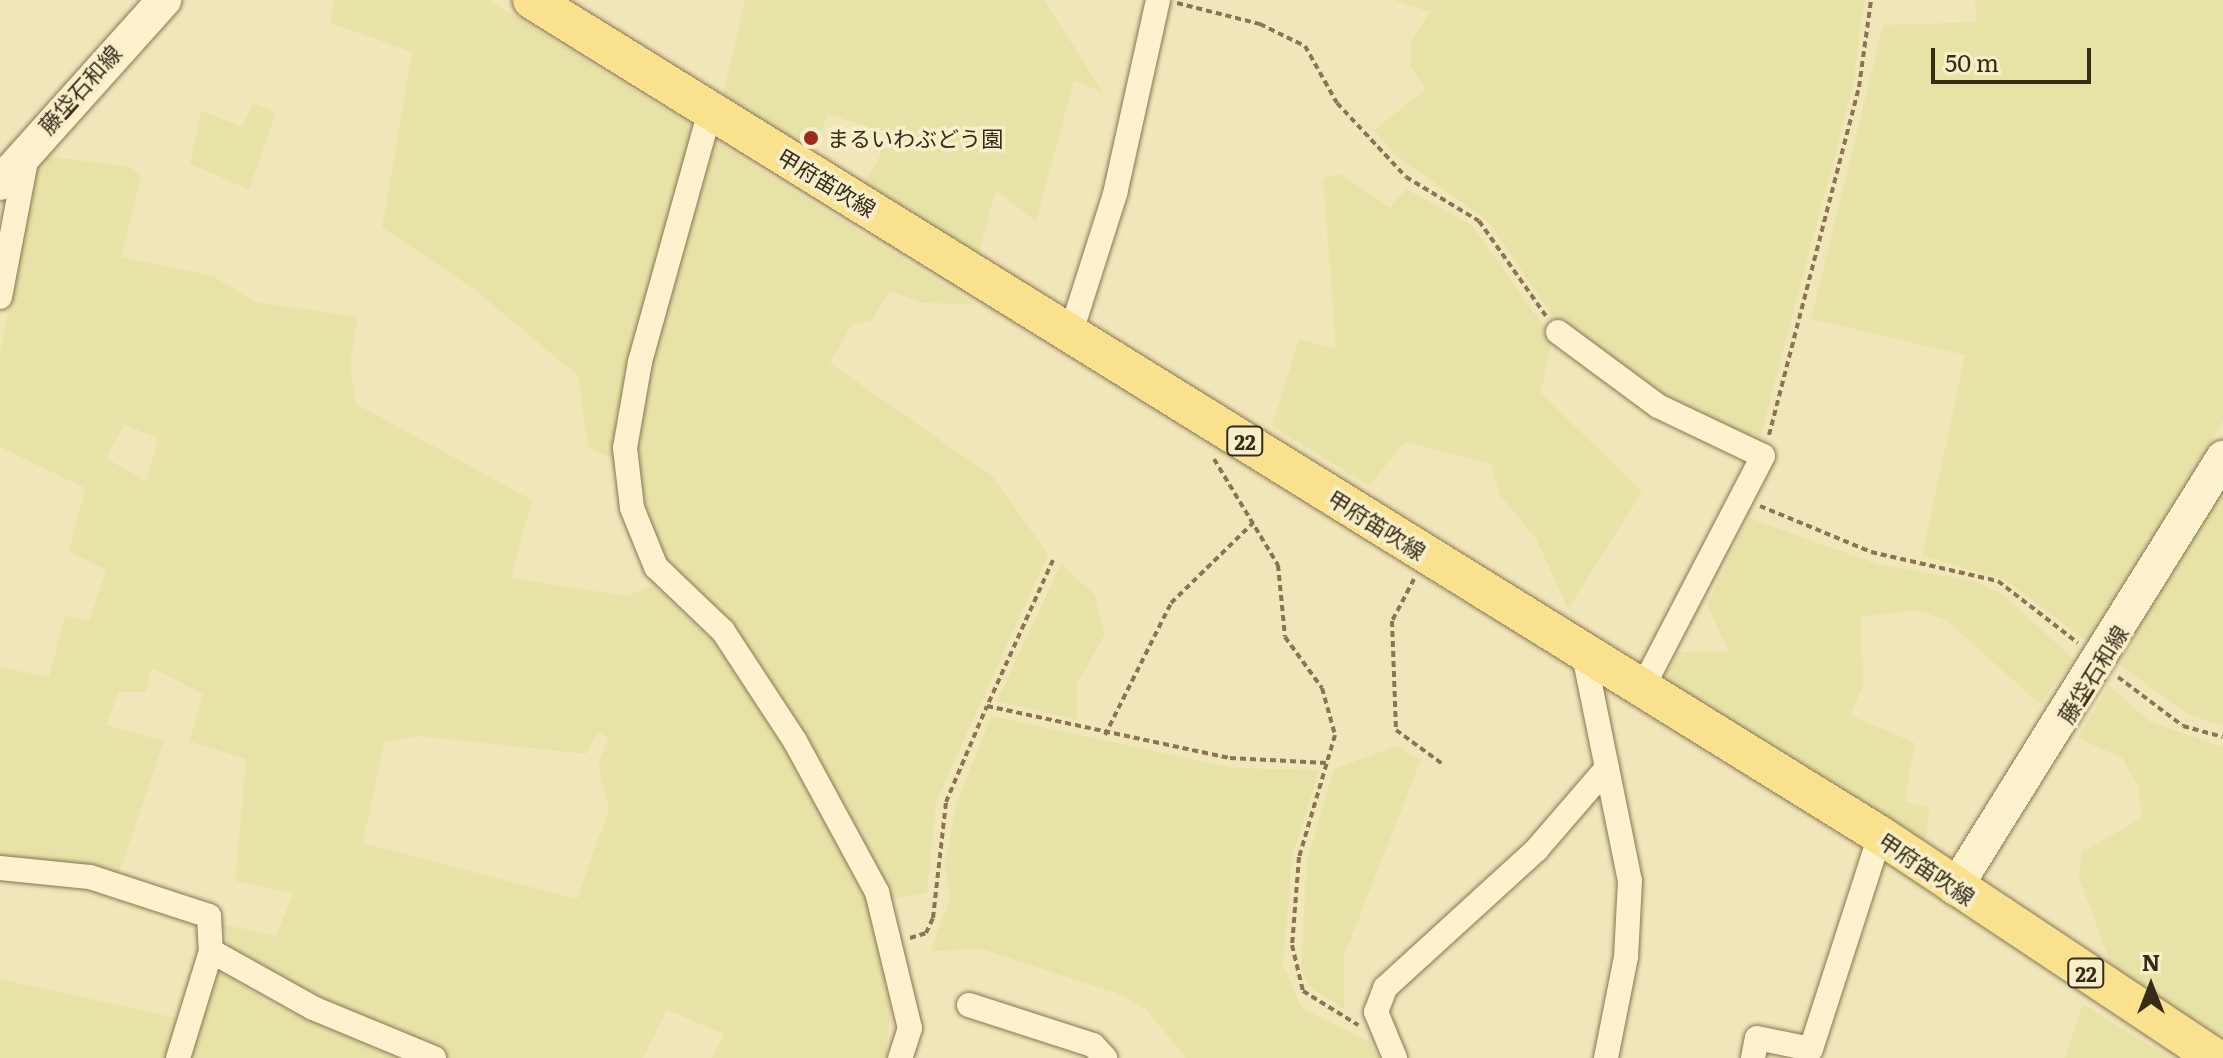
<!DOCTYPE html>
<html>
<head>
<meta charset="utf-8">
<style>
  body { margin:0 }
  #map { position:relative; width:2223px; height:1058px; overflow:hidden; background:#f1e6ba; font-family:Literata,"Noto Sans JP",serif }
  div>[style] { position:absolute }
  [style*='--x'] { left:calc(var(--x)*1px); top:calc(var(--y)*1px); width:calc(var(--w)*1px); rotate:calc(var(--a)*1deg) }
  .farmland>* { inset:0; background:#e7e3a7 }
  .path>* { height:4px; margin-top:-2px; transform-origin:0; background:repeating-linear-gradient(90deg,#897553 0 6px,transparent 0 10px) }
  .roads { filter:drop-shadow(0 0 2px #897553) drop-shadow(0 0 2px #897553) }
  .minor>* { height:24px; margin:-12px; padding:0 12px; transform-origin:12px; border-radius:12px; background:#fcf2cd }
  .secondary>* { height:34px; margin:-17px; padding:0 17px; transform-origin:17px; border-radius:17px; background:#fcf2cd }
  .primary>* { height:38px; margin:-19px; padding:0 19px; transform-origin:19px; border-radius:19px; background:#f9e18d }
  .dots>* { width:22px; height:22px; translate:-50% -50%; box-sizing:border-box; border:4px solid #f8efca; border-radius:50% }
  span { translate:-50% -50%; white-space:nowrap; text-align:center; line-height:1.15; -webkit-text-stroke:7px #f8efca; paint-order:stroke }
  .shield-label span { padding:2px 6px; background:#f8efca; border:2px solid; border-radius:6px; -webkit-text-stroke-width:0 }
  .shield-label { font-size:20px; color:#362a19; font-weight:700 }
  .street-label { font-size:22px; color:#362a19 }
  .poi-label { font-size:22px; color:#362a19 }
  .left { translate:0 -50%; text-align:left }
  .north { position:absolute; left:2111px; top:946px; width:80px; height:80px; -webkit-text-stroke:6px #f8efca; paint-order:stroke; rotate:0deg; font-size:22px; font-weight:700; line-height:32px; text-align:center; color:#362a19 }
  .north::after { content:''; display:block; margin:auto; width:28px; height:36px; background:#362a19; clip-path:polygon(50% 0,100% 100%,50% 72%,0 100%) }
  .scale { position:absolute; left:1931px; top:48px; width:160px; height:36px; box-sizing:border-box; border:4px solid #362a19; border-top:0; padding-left:10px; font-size:24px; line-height:28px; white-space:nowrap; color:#362a19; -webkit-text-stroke:6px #f8efca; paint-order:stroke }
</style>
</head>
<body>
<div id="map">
  <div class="farmland">
    <div style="clip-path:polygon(334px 0,488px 0,697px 129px,619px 461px,588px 448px,578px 376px,478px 292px,382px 227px,412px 52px,330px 23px)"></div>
    <div style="clip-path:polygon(745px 0,1044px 0,1103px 92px,1074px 81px,1036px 221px,996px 191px,977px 259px,861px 189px,881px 154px,865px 126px,828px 114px,812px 155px,721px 103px)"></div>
    <div style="clip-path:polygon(1393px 0,1864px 0,1853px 86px,1758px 446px,1630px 375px,1554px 318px,1488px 221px,1395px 155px,1374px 130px,1426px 89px,1411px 67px,1411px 41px,1430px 12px)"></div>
    <div style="clip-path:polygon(1975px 0,2223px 0,2223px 421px,2091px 644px,2006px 580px,1922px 556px,1965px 355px,1811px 319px,1883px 25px,1976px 22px)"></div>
    <div style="clip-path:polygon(253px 103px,276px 112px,249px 190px,190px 164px,201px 110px,242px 127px)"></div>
    <div style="clip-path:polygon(712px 140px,975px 304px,923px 303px,890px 291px,872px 320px,851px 326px,830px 363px,993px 477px,1048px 554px,936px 802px,927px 893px,892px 899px,855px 828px,667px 569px,646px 524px,633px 453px,644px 378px)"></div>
    <div style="clip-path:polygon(evenodd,40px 155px,130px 167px,141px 177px,121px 257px,213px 276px,256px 302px,358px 317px,350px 364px,356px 404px,532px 500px,511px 578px,626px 596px,653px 585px,711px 639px,793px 759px,870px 898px,891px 999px,886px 1058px,712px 1058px,724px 1034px,667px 1010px,643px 1058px,441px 1058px,233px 958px,222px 924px,276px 936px,293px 893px,235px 881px,246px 759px,189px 741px,203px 694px,152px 668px,146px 692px,119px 692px,106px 725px,164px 741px,119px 873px,0 859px,0 667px,49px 677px,65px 616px,89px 620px,107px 570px,69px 551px,85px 488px,0 447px,0 351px,40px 155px,124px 425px,158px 438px,146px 482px,106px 458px,124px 425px,40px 155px,598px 732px,608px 738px,598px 766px,609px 808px,577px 899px,363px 843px,384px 742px,419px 736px,586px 754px,598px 732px)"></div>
    <div style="clip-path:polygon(1341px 174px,1390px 208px,1406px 189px,1472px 225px,1552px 338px,1541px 393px,1642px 492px,1568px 609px,1536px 539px,1500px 495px,1491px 464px,1405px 442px,1369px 486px,1272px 426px,1299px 339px,1336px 349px,1323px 178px)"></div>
    <div style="clip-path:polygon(2223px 481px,2223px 726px,2187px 714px,2119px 664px)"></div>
    <div style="clip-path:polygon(1749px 518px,1880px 565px,1975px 581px,2003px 595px,2074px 659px,2040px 704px,1946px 620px,1917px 610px,1861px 617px,1863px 685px,1850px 715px,1915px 743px,1905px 801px,1929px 808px,1926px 841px,1657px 688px,1677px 652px,1728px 651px,1707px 604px)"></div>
    <div style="clip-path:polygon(1061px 564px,1095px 595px,1105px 634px,1077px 684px,1077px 720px,997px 701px)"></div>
    <div style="clip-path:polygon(2109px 685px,2149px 721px,2223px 747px,2223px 1040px,2113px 970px,2079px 878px,2082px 852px,2142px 818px,2138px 786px,2122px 758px,2078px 738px)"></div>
    <div style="clip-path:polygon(991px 716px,1233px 768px,1319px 770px,1292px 858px,1283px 965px,1302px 1008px,1369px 1041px,1379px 1058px,1186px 1058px,1146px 1009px,1116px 993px,982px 949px,931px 951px,950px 897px,945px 864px,956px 805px)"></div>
    <div style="clip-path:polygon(1396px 746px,1421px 760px,1344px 956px,1344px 1009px,1310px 987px,1301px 970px,1307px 859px,1334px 769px)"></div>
    <div style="clip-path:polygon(213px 967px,267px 1002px,396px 1058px,184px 1058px)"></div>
    <div style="clip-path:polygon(0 979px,177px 1018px,168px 1058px,0 1058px)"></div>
    <div style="clip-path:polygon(2083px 1004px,2170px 1058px,2065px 1058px)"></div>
  </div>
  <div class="path">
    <div style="--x:1177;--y:3;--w:86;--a:14.2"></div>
    <div style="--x:1260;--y:24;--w:50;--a:26.1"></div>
    <div style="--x:1305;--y:46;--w:65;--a:60.7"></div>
    <div style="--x:1337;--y:103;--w:101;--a:47"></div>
    <div style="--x:1406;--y:177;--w:85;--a:31.1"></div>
    <div style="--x:1479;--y:221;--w:116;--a:54.8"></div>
    <div style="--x:1769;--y:435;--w:359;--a:-75.5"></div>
    <div style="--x:1859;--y:87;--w:88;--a:-82.1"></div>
    <div style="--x:1214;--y:459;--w:124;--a:58.9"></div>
    <div style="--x:1278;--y:565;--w:72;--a:84.4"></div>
    <div style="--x:1285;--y:637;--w:63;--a:54"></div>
    <div style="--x:1322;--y:688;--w:49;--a:74.5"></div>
    <div style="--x:1335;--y:735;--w:127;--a:106.4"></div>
    <div style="--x:1299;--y:857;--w:88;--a:94.5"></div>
    <div style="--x:1292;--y:945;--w:47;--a:76.6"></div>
    <div style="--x:1303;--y:991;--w:65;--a:31.7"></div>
    <div style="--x:1760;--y:506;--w:120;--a:22.5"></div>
    <div style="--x:1871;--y:552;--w:130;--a:12.9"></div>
    <div style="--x:1998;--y:581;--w:101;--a:37.8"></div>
    <div style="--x:1053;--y:560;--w:160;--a:114.3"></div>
    <div style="--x:987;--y:706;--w:249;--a:12.1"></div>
    <div style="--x:1230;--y:758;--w:96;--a:3"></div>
    <div style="--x:1414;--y:579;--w:47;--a:117.6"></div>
    <div style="--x:1392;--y:621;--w:109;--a:87.9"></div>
    <div style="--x:1396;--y:730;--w:59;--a:36.1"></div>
    <div style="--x:2118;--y:677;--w:81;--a:37"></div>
    <div style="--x:2183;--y:726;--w:41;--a:15.4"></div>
    <div style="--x:1105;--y:735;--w:148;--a:-63.4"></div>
    <div style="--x:1171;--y:603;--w:115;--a:-44.3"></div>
    <div style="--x:910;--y:938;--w:17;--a:-17"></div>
    <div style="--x:926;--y:933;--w:17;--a:-65"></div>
    <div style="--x:933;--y:918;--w:117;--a:-83.6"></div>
    <div style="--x:946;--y:802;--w:104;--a:-66.9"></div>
  </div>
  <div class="roads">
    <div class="minor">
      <div style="--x:710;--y:111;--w:261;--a:105.6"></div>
      <div style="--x:640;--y:362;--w:87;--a:99.9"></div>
      <div style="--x:625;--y:448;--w:60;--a:83.3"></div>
      <div style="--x:632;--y:508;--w:64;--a:67.9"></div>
      <div style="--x:656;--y:567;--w:93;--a:43.7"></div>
      <div style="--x:723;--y:631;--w:131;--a:56.8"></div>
      <div style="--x:795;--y:741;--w:172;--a:61.5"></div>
      <div style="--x:877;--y:892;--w:140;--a:76.4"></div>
      <div style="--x:910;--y:1028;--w:32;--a:108"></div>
      <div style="--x:0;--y:297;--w:150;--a:-79.2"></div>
      <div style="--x:1071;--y:332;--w:145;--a:-72.3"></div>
      <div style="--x:1115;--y:194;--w:199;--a:-77.5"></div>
      <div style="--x:1558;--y:332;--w:124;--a:36.5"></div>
      <div style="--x:1658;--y:406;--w:116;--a:25.5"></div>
      <div style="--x:1763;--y:456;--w:264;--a:117.5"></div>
      <div style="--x:1584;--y:655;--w:231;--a:78.5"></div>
      <div style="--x:1630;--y:881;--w:76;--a:93"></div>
      <div style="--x:1626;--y:957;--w:103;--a:101.2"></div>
      <div style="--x:0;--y:868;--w:90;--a:5.7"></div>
      <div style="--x:90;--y:877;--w:125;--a:18.1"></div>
      <div style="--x:209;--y:916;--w:35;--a:87"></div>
      <div style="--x:211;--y:951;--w:112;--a:107.1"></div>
      <div style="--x:211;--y:951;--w:117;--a:29.2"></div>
      <div style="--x:313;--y:1008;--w:131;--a:22.5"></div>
      <div style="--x:969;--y:1005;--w:130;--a:17.9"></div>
      <div style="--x:1093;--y:1045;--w:18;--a:47"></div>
      <div style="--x:1395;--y:1058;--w:50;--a:-112.4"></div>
      <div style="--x:1376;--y:1012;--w:26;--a:-69"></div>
      <div style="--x:1385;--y:988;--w:206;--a:-42.4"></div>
      <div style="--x:1537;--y:849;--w:107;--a:-49.2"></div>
      <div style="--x:1753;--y:1058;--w:20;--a:-79"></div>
      <div style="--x:1757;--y:1038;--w:55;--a:11.5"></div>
      <div style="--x:1811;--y:1049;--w:225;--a:-72.1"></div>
    </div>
    <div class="secondary">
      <div style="--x:0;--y:183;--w:246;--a:-48.1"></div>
      <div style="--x:1955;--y:888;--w:507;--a:-58.07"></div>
    </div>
    <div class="primary">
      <div style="--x:532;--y:0;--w:1586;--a:31.78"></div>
      <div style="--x:1880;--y:835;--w:403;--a:33.6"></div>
    </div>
  </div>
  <div class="dots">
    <div style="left:811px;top:138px;background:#9c2a1f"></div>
  </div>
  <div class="shield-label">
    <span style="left:1245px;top:441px">22</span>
    <span style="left:2086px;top:973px">22</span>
  </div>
  <div class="street-label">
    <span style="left:79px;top:89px;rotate:-48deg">藤垈石和線</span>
    <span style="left:827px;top:182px;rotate:31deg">甲府笛吹線</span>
    <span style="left:1377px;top:524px;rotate:32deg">甲府笛吹線</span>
    <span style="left:2092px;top:674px;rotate:-58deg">藤垈石和線</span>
    <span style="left:1927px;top:868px;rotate:34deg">甲府笛吹線</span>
  </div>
  <div class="poi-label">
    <span class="left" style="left:827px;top:138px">まるいわぶどう園</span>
  </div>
  <div class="north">N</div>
  <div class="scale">50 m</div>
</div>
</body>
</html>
